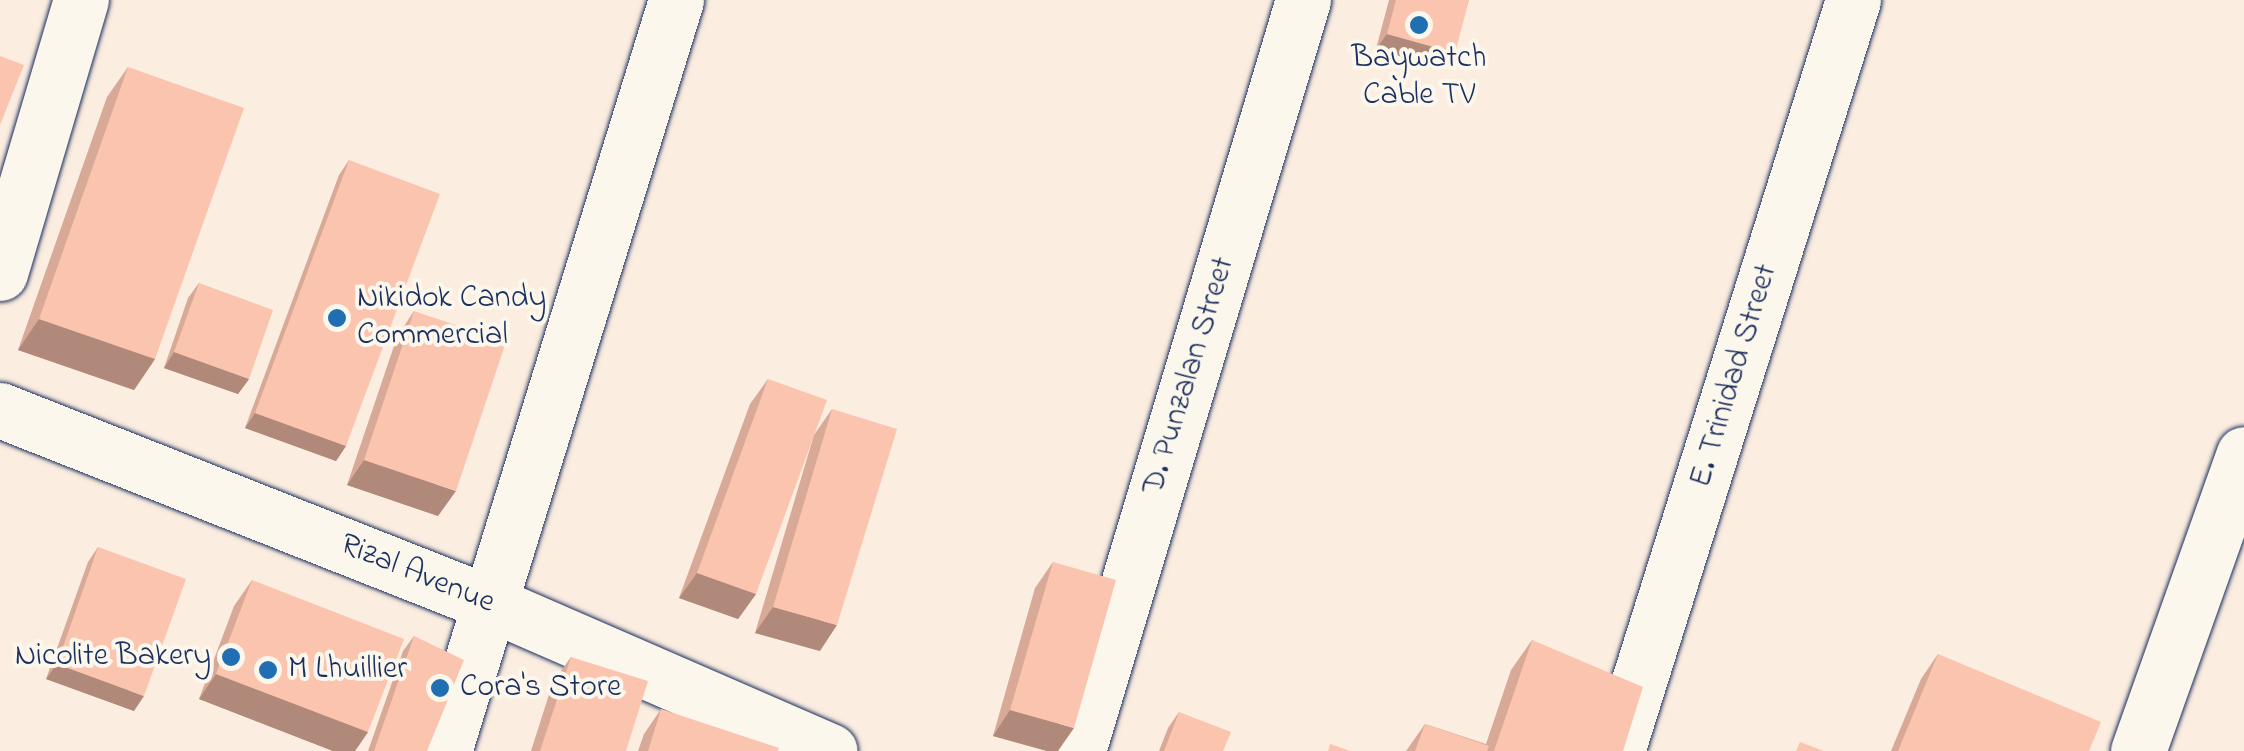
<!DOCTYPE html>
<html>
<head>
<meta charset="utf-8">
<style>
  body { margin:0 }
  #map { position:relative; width:2244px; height:751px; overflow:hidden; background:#fbede0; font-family:"Indie Flower",sans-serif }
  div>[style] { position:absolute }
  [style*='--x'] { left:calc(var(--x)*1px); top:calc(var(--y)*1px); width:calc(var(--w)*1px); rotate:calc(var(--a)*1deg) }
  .roads { filter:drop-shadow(0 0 2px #1b2f5e) drop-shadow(0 0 2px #1b2f5e) }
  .minor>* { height:55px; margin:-27.5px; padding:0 27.5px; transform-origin:27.5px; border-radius:27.5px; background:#fbf7ec }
  .tertiary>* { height:55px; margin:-27.5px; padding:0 27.5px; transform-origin:27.5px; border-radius:27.5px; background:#fbf7ec }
  .secondary>* { height:55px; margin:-27.5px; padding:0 27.5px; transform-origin:27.5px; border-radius:27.5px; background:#fbf7ec }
  .wall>* { inset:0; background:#d8a996 }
  .shaded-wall>* { inset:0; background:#b0897a }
  .building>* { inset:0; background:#fbc4af }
  .dots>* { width:28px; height:28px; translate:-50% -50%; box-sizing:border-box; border:5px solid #fbf7ec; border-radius:50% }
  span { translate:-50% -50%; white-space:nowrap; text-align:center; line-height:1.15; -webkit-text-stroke:8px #fbf7ec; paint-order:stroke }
  .poi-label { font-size:32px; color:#1b2f5e }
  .left { translate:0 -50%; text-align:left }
  .right { translate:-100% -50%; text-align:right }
  .street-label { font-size:32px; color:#1b2f5e }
</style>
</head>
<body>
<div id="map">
  <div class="roads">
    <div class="minor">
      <div style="--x:444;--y:751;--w:786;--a:-72.83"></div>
      <div style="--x:1078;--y:751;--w:784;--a:-73.32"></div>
      <div style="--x:1617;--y:751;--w:787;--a:-72.55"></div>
      <div style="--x:2138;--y:751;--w:315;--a:-70.4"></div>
    </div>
    <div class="tertiary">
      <div style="--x:0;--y:273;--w:285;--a:-73.5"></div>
    </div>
    <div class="secondary">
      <div style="--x:0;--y:410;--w:531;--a:21.54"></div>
      <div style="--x:494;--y:605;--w:366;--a:23.5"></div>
    </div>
  </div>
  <div class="wall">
    <div style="clip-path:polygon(1389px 0,1469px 0,1444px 69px,1376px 49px)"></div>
    <div style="clip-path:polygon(128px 67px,155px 359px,134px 390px,18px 350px,107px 97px)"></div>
    <div style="clip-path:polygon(349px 160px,346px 446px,336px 461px,245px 428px,339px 175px)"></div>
    <div style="clip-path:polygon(199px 283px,249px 379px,238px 394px,164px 368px,188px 298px)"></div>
    <div style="clip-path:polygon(414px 311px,438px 516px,347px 485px,397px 337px)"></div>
    <div style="clip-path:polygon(768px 379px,756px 594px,738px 619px,679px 598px,750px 404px)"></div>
    <div style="clip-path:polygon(832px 409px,820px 651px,755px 633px,814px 435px)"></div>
    <div style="clip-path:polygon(98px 547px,134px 711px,46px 679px,88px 562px)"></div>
    <div style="clip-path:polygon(1053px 562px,1058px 751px,1047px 751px,993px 736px,1035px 588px)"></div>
    <div style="clip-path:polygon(252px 580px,368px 732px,355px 751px,333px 751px,199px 699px,234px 606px)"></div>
    <div style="clip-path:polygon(414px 636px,427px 751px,368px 751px,403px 651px)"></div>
    <div style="clip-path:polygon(1532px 640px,1623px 751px,1406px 751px,1425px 724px,1486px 744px,1511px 670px)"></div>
    <div style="clip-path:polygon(1938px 654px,2089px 751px,1891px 751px,1921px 679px)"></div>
    <div style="clip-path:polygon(571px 657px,626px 751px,531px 751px,553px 682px)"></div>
    <div style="clip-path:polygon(661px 709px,778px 751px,638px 751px,644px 734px)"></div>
    <div style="clip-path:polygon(1179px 712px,1223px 751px,1159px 751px,1168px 728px)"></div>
  </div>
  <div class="shaded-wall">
    <div style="clip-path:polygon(1387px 34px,1455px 53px,1444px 69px,1376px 49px)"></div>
    <div style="clip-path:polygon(39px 319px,155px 359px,134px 390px,18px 350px)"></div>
    <div style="clip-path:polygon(174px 352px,249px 379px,238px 394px,164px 368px)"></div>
    <div style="clip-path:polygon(255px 413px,346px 446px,336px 461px,245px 428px)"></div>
    <div style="clip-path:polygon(364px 460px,456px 491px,438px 516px,347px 485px)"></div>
    <div style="clip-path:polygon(697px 573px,756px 594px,738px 619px,679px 598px)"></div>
    <div style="clip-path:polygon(773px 607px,837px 625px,820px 651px,755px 633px)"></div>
    <div style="clip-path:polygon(57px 664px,144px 696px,134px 711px,46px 679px)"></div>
    <div style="clip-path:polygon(216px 674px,368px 732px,355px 751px,333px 751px,199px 699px)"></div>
    <div style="clip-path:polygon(1010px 710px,1074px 728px,1058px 751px,1047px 751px,993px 736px)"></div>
  </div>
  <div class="building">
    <div style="clip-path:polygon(1396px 0,1469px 0,1455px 53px,1387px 34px)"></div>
    <div style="clip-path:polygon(0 56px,24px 65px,0 125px)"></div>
    <div style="clip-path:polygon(128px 67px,244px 108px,155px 359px,39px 319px)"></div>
    <div style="clip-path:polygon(349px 160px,440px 194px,346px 446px,255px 413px)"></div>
    <div style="clip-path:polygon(199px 283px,273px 310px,249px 379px,174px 352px)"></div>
    <div style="clip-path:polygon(414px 311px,506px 342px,456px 491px,364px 460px)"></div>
    <div style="clip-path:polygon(768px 379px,827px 400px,756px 594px,697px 573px)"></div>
    <div style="clip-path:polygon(832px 409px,897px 429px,837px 625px,773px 607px)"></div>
    <div style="clip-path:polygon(98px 547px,186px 579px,144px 696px,57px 664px)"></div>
    <div style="clip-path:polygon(1053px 562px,1116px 580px,1074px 728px,1010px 710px)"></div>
    <div style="clip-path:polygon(252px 580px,404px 639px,368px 732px,216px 674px)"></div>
    <div style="clip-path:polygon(414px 636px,464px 660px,427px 751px,374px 751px)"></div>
    <div style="clip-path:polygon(1532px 640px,1643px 687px,1623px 751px,1494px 751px)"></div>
    <div style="clip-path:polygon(1938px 654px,2101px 722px,2089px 751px,1898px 751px)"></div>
    <div style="clip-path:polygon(571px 657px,648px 681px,626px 751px,540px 751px)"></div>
    <div style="clip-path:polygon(661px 709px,779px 748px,778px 751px,648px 751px)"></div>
    <div style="clip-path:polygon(1179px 712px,1231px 732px,1223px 751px,1164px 751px)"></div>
    <div style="clip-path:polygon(1425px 724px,1489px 746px,1487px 751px,1415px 751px)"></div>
    <div style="clip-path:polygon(1800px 742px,1824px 751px,1796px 751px)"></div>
    <div style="clip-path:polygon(1330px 744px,1350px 751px,1328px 751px)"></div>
  </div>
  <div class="dots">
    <div style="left:1419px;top:25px;background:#1f6fb2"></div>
    <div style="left:337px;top:318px;background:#1f6fb2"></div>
    <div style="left:231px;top:657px;background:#1f6fb2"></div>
    <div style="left:268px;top:670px;background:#1f6fb2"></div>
    <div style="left:440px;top:688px;background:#1f6fb2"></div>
  </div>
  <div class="poi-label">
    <span style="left:1419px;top:78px">Baywatch<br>Cable TV</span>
    <span class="left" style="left:357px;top:318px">Nikidok Candy<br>Commercial</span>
    <span class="right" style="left:211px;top:657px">Nicolite Bakery</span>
    <span class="left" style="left:288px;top:670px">M Lhuillier</span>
    <span class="left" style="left:460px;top:688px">Cora's Store</span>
  </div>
  <div class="street-label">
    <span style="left:1190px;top:376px;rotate:-73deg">D. Punzalan Street</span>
    <span style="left:1735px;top:376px;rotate:-73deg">E. Trinidad Street</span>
    <span style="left:417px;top:575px;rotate:22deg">Rizal Avenue</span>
  </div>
</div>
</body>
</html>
